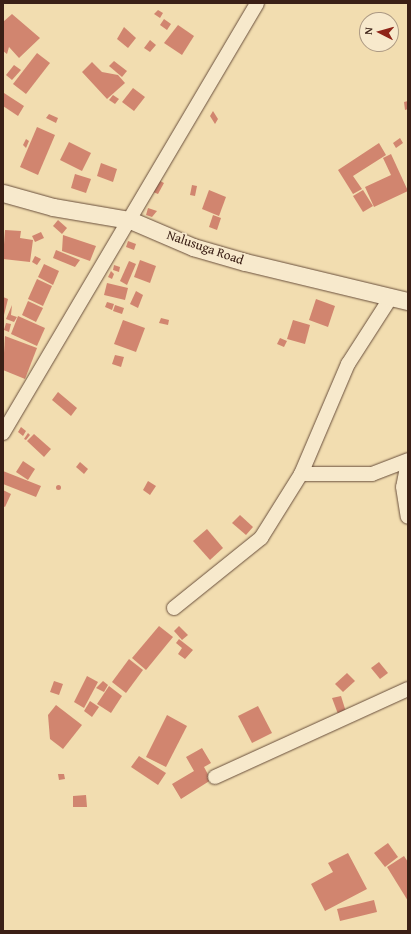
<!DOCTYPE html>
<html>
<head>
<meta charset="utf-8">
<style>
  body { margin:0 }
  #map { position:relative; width:411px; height:934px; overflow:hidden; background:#f2ddb0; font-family:"Gentium Book Plus",serif }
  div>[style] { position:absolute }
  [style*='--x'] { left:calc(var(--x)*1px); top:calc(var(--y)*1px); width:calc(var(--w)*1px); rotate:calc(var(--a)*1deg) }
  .building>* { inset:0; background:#d1856f }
  .round { border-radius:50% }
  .roads { filter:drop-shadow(0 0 1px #694f3c) drop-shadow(0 0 1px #694f3c) }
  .minor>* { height:14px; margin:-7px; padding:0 7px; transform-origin:7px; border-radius:7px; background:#f7e9cc }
  .tertiary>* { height:17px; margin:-8.5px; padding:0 8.5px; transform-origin:8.5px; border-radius:8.5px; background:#f7e9cc }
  span { translate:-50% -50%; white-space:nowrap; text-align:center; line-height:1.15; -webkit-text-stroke:3.5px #f7e9cc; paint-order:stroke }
  .street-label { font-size:13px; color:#3b2016 }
  .frame { position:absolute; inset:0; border:4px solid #3b2016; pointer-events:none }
  .north { position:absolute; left:359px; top:12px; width:40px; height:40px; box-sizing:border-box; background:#f7e9cc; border:1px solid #ac9983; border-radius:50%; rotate:276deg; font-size:11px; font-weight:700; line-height:16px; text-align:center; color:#3b2016 }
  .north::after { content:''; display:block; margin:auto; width:14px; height:18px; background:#8f2418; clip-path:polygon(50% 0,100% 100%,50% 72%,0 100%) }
</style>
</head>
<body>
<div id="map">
  <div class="building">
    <div style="clip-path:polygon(158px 10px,163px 13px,160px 18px,154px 14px)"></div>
    <div style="clip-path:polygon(12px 14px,40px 38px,19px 58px,9px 47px,7px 54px,3px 51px,3px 22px)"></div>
    <div style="clip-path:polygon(164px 19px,171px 24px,167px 30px,160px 25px)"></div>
    <div style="clip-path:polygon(178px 25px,194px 36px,182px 55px,164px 43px)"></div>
    <div style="clip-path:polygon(124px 27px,136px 38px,128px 48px,117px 39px)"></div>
    <div style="clip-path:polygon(150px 40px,156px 45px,150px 52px,144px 48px)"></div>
    <div style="clip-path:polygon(37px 53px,50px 63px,26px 94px,13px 84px)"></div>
    <div style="clip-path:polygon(114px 61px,127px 71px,122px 77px,109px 66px)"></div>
    <div style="clip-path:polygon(92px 62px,102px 72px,118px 75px,125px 83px,107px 99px,82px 72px)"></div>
    <div style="clip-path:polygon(14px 65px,21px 70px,12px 80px,6px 75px)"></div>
    <div style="clip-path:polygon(133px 88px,145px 97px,134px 111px,122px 102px)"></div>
    <div style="clip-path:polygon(4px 93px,24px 106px,18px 116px,3px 106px)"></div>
    <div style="clip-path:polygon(113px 95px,119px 99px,115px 104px,109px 100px)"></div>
    <div style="clip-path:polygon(408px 101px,408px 109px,405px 110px,404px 102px)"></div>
    <div style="clip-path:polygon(213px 111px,218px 119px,215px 124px,210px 116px)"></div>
    <div style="clip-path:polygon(49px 114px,58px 118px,56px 123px,46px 118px)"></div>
    <div style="clip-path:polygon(37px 127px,55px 135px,38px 175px,20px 167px)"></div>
    <div style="clip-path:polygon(400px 138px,403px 143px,396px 148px,393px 143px)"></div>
    <div style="clip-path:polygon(26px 139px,29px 141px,26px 148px,23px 145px)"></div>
    <div style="clip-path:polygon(69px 142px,91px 153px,82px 171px,60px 160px)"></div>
    <div style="clip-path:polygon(379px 143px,386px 155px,353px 176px,362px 189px,353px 194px,338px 170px)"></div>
    <div style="clip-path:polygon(391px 154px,408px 191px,374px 207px,365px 187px,391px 175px,383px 158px)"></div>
    <div style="clip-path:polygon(101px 163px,117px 169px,113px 182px,97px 176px)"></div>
    <div style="clip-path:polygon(75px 174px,91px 179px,86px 193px,71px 188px)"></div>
    <div style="clip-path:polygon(158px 180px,164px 183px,158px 194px,153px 192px)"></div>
    <div style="clip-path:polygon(192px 185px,197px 186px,195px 196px,190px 195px)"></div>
    <div style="clip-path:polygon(209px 190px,226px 197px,219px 216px,202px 209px)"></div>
    <div style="clip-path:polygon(363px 190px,373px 206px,363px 212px,353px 196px)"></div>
    <div style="clip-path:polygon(148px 208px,157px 211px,152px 217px,146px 215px)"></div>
    <div style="clip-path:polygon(213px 215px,221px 218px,217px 230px,209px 227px)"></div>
    <div style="clip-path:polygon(58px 220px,67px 228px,62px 234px,53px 226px)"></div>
    <div style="clip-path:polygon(5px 230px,21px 231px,20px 238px,33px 240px,30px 262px,3px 259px)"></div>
    <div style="clip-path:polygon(41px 232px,44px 238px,35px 242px,32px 236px)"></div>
    <div style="clip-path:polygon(63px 235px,96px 246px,90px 261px,62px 251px)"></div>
    <div style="clip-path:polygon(128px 241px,136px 244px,134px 250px,126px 247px)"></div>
    <div style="clip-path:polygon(56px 250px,80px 260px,75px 267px,53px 258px)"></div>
    <div style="clip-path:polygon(35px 256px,41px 259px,37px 265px,32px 262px)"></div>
    <div style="clip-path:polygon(140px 260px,156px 266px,150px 283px,134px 277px)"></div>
    <div style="clip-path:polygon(129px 261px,136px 264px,127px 285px,120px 281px)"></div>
    <div style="clip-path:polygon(44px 264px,59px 271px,53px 285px,38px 277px)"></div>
    <div style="clip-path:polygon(114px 265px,120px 267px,119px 272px,113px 270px)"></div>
    <div style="clip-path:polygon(111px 271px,114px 274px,112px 279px,108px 277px)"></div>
    <div style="clip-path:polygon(37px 279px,52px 286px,43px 306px,28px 299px)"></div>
    <div style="clip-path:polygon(107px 283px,128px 288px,125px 300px,104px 295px)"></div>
    <div style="clip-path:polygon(136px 291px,143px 295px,138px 308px,130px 304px)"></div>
    <div style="clip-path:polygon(3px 297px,8px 299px,4px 315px,3px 314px)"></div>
    <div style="clip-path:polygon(316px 299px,335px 306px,328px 327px,309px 320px)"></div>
    <div style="clip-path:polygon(28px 301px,43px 308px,36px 322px,22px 315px)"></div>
    <div style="clip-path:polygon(107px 302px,114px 304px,112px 310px,105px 307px)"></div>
    <div style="clip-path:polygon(12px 305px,11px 315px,17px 317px,14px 322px,6px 319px)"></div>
    <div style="clip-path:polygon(115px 305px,124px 308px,122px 314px,113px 311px)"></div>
    <div style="clip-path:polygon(18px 316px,45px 328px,37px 346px,11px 334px)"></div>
    <div style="clip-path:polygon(161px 318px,169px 320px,168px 325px,159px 323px)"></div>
    <div style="clip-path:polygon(123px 320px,145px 328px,136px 352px,114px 344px)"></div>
    <div style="clip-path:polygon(293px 320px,310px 325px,305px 344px,287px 339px)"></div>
    <div style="clip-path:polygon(6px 323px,11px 324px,9px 332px,4px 330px)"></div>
    <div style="clip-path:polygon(5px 336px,37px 348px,25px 379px,3px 370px)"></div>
    <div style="clip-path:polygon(280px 338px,287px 341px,284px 347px,277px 344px)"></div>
    <div style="clip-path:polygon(115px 355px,124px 357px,121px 367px,112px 364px)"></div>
    <div style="clip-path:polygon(58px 392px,77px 408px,71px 416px,52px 400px)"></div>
    <div style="clip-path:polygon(21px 427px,26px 431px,23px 436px,18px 432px)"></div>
    <div style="clip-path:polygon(28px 433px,30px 435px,26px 440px,24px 439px)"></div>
    <div style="clip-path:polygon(34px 434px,51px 449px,44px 457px,27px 441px)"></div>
    <div style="clip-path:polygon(23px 461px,35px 469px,28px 480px,16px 472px)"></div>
    <div style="clip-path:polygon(80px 462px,88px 469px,84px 474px,76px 467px)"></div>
    <div style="clip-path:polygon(3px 471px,41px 486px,36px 497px,3px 484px)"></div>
    <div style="clip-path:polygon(148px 481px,156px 486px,150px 495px,143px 490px)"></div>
    <div class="round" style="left:55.5px;top:484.5px;width:5px;height:5px"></div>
    <div style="clip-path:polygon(3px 490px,11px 494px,5px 507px,3px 506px)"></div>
    <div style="clip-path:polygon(240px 515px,253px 527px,246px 535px,232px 523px)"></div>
    <div style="clip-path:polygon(207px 529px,223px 548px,210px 560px,193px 541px)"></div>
    <div style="clip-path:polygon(159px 626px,173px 637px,146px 670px,132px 658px)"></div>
    <div style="clip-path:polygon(179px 626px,188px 635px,182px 640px,174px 631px)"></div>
    <div style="clip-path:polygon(179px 639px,193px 650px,185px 659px,178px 654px,182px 648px,176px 643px)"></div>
    <div style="clip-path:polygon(129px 659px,143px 670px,126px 693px,112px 682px)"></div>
    <div style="clip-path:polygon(379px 662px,388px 673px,380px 679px,371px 668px)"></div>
    <div style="clip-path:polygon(347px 673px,355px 681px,343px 692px,335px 684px)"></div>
    <div style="clip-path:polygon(87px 676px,98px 682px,84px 708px,74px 702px)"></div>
    <div style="clip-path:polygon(54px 681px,63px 684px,59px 695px,50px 692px)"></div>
    <div style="clip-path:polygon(103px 681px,108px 685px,104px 692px,96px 688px)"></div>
    <div style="clip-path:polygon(109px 686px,122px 696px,111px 713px,97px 704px)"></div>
    <div style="clip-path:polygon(341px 696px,346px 712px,338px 714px,332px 698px)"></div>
    <div style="clip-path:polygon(90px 701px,99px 707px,92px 717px,84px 711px)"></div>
    <div style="clip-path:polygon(56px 705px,82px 725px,63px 749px,50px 739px,48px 715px)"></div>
    <div style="clip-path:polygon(258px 706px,272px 733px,252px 743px,238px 716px)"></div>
    <div style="clip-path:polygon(167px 715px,187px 726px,166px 767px,146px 757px)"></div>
    <div style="clip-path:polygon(202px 748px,211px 763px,204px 767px,211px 780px,181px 799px,172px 784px,194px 771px,186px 757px)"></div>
    <div style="clip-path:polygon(139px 756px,166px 773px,158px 785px,131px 767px)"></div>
    <div style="clip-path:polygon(58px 774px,64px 774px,65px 779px,59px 780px)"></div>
    <div style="clip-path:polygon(86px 795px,87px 807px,73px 807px,73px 796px)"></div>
    <div style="clip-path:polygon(388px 843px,398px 857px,385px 867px,374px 853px)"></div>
    <div style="clip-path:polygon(348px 853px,367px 889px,325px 911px,311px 884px,333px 872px,328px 863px)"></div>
    <div style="clip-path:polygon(404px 856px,408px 862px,408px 901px,387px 867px)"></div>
    <div style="clip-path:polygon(374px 900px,377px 912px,340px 921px,337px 909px)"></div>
  </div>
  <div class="roads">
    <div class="minor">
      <div style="--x:3;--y:433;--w:499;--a:-59.4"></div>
      <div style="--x:408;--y:462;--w:25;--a:101"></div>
      <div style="--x:403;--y:487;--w:30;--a:81"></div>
      <div style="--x:301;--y:474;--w:120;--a:-66.9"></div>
      <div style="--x:348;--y:364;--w:80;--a:-57.3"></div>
      <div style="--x:174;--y:608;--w:112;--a:-38.8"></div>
      <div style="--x:261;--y:538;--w:75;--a:-58"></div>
      <div style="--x:301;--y:474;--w:71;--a:0"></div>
      <div style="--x:372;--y:474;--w:39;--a:-21"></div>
      <div style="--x:215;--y:777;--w:212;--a:-24.5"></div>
    </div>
    <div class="tertiary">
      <div style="--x:3;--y:193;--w:52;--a:15.6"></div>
      <div style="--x:53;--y:207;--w:78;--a:9.6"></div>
      <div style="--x:130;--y:220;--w:69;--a:23.2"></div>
      <div style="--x:193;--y:247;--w:54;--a:16.1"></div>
      <div style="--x:245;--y:262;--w:168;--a:13.5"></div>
    </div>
  </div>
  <div class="street-label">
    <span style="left:205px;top:248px;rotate:19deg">Nalusuga Road</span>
  </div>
  <div class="frame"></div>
  <div class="north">N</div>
</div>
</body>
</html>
